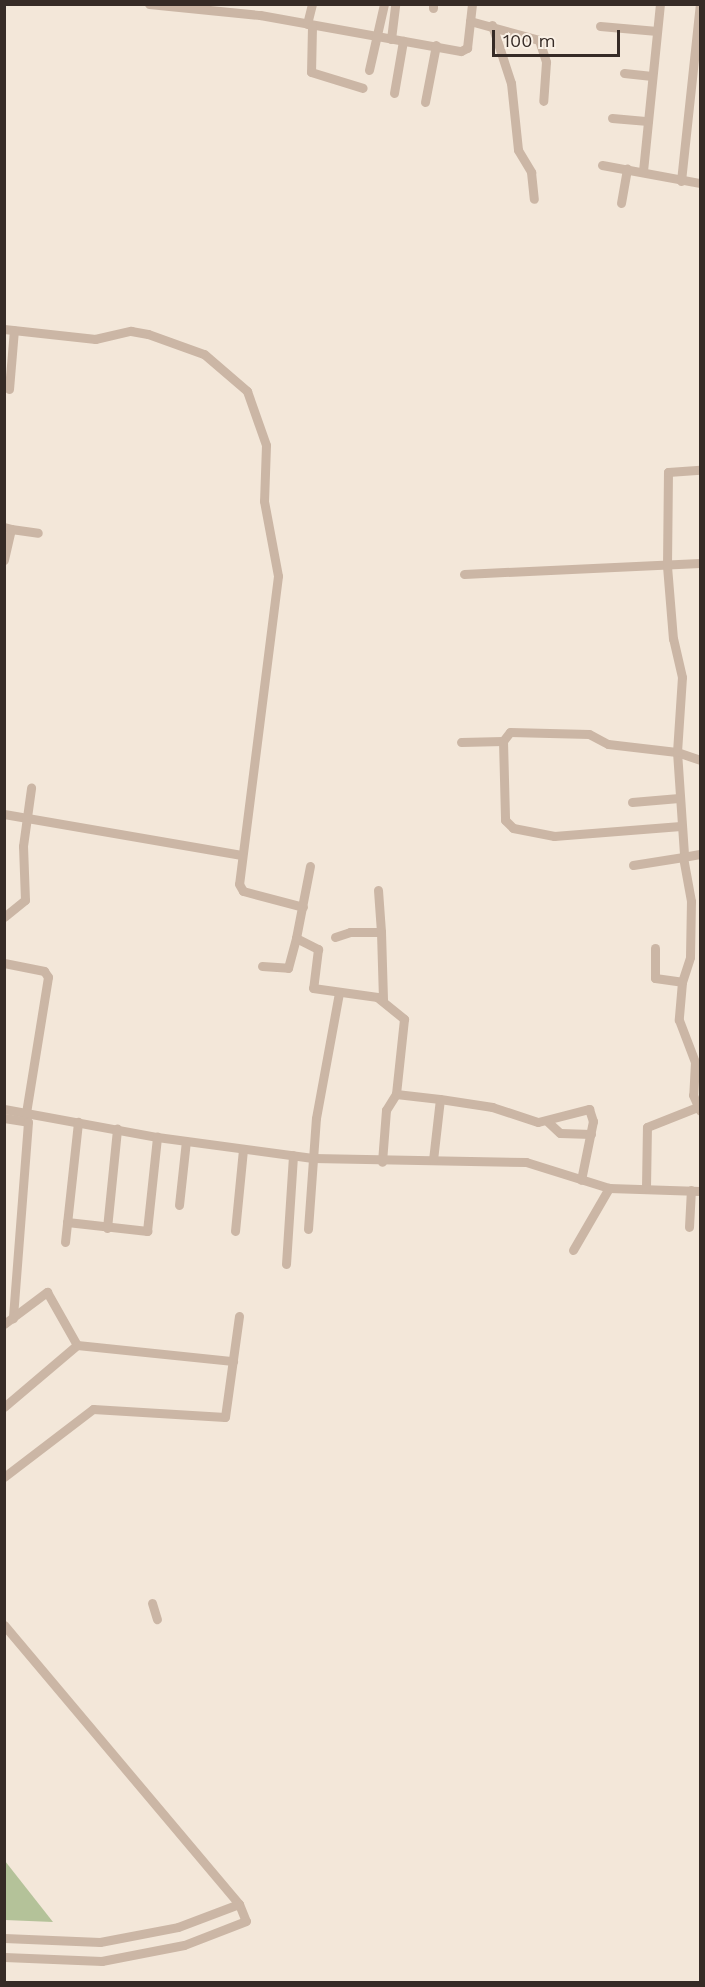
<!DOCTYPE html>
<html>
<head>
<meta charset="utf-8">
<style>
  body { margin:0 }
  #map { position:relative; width:705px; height:1987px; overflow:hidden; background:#f3e7d9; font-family:"Work Sans",sans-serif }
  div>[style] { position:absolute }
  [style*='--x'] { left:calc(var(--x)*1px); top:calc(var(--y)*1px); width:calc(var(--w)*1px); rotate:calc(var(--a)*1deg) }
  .green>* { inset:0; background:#b4c299 }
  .minor>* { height:9px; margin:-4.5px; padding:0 4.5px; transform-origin:4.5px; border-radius:4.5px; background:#cbb6a5 }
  span { translate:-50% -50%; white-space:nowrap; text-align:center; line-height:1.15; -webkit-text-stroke:6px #faf1e6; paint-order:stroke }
  .frame { position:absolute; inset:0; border:6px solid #362b26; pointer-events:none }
  .scale { position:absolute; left:492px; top:30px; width:128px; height:27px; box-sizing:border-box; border:3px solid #362b26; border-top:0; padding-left:8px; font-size:18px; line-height:21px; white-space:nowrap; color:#362b26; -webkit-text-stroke:4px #faf1e6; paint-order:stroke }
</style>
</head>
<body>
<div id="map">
  <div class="green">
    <div style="clip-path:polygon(5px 1861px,53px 1922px,5px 1920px)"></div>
  </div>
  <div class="minor">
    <div style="--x:149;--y:4;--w:112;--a:5.7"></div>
    <div style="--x:260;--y:15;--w:204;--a:10.2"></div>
    <div style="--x:461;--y:51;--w:7;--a:-27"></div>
    <div style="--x:467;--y:48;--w:44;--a:-83.5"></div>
    <div style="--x:433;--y:8;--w:4;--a:-90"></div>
    <div style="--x:470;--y:21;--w:72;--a:15.4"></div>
    <div style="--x:539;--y:40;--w:23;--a:72"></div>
    <div style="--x:546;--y:62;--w:39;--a:94"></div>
    <div style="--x:307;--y:24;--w:21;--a:-76"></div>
    <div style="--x:492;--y:25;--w:61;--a:71.9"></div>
    <div style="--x:511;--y:83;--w:67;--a:84"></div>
    <div style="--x:518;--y:150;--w:26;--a:59"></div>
    <div style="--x:531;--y:172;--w:27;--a:84"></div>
    <div style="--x:312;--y:26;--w:46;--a:91.2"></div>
    <div style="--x:311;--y:72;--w:54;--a:17.1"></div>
    <div style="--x:600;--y:26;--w:57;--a:5"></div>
    <div style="--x:391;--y:39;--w:35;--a:-83"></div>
    <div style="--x:369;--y:70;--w:68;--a:-77.2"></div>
    <div style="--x:624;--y:73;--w:28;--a:6"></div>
    <div style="--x:394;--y:93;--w:53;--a:-80.2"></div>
    <div style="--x:425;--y:102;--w:58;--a:-79.1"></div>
    <div style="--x:612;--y:118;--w:36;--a:5"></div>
    <div style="--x:602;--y:165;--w:100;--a:10.4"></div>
    <div style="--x:643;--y:171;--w:168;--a:-84.2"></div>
    <div style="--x:681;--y:181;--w:178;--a:-83.9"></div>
    <div style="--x:621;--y:203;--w:35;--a:-80"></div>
    <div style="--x:4;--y:329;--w:92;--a:6.3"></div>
    <div style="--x:95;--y:339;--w:37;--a:-13"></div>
    <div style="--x:131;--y:331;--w:17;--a:10"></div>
    <div style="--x:148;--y:334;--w:59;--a:19.7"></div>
    <div style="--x:204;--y:354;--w:57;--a:40.7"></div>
    <div style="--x:247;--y:391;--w:57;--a:70.6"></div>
    <div style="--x:266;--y:445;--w:56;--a:92"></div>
    <div style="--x:264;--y:501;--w:76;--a:79.4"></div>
    <div style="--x:278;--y:576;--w:310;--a:97.2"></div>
    <div style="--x:239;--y:884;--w:8;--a:60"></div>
    <div style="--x:243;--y:891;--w:62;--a:14.9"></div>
    <div style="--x:9;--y:389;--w:59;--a:-85.2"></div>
    <div style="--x:4;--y:527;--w:7;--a:16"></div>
    <div style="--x:11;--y:529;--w:32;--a:103"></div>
    <div style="--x:11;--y:529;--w:27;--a:8"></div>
    <div style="--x:464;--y:574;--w:236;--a:-2.7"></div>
    <div style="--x:503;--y:741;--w:11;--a:-52"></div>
    <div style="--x:510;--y:732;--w:79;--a:1.5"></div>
    <div style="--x:589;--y:734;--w:21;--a:28"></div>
    <div style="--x:608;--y:744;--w:69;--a:6.6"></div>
    <div style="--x:677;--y:752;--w:24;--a:19"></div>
    <div style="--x:461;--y:742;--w:42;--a:-1.4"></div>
    <div style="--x:503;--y:741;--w:79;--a:88.5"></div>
    <div style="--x:505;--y:820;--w:11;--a:45"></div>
    <div style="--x:513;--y:828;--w:42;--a:11"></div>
    <div style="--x:554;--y:836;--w:127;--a:-4.5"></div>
    <div style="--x:632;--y:802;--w:47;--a:-4.9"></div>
    <div style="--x:4;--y:814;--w:241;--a:9.8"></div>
    <div style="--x:684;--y:854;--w:102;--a:-93.9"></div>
    <div style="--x:677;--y:752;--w:75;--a:-86.2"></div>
    <div style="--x:682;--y:677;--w:39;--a:-103"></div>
    <div style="--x:673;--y:639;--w:73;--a:-94.7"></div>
    <div style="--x:667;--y:566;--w:94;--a:-89.4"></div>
    <div style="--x:668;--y:472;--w:32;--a:-4"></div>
    <div style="--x:633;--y:865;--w:51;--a:-9.1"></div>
    <div style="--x:310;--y:866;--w:73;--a:101"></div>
    <div style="--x:296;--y:938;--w:25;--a:27"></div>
    <div style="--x:318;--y:949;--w:39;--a:97"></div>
    <div style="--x:313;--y:988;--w:65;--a:8"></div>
    <div style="--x:377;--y:997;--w:35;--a:39"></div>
    <div style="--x:404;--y:1019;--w:75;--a:96.1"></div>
    <div style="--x:396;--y:1094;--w:19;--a:122"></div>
    <div style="--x:386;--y:1110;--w:52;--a:94.4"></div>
    <div style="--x:378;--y:890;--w:42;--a:85.9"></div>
    <div style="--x:4;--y:917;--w:27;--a:-39"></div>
    <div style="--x:25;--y:900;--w:54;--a:-92.1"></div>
    <div style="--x:23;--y:846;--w:59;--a:-82.1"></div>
    <div style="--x:335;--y:937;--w:16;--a:-18"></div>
    <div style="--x:350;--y:932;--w:31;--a:0"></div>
    <div style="--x:381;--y:932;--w:68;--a:88.3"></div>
    <div style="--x:655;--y:948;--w:30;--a:90"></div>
    <div style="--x:655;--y:978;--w:27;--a:8"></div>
    <div style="--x:682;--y:982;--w:38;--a:95"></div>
    <div style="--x:679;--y:1020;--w:45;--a:69.1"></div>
    <div style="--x:695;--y:1062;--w:33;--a:93"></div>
    <div style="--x:693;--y:1095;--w:17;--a:66"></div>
    <div style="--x:4;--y:963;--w:41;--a:11.3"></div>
    <div style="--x:44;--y:971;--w:7;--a:56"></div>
    <div style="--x:48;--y:977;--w:138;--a:99.2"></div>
    <div style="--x:262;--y:966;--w:26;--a:4"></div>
    <div style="--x:288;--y:968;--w:31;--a:-75"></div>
    <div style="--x:682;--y:982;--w:26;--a:-72"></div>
    <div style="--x:690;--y:957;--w:56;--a:-89"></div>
    <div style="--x:691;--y:901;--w:45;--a:-100.3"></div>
    <div style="--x:683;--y:857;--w:17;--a:-10"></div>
    <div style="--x:396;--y:1094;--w:44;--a:6.5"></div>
    <div style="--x:4;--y:1109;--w:156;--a:10.4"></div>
    <div style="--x:157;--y:1137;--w:157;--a:7.7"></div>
    <div style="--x:313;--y:1158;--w:213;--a:1.1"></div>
    <div style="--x:526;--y:1162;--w:87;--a:17.4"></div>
    <div style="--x:609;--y:1188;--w:91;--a:1.9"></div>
    <div style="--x:4;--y:1118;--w:24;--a:9"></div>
    <div style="--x:28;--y:1122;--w:197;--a:94.4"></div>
    <div style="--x:548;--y:1122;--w:16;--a:43"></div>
    <div style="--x:560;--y:1133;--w:31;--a:2"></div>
    <div style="--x:433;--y:1160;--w:61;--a:-83.5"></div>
    <div style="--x:440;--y:1099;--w:53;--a:8.7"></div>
    <div style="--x:492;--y:1107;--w:48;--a:18.1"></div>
    <div style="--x:538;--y:1122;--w:53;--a:-14.3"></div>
    <div style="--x:589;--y:1109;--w:13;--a:72"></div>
    <div style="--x:593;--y:1121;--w:60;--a:101.5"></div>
    <div style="--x:646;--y:1188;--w:61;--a:-89.1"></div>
    <div style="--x:647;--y:1127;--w:57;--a:-21.6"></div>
    <div style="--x:179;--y:1205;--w:64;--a:-83.8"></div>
    <div style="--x:67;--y:1222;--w:81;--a:6.4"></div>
    <div style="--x:147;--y:1231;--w:95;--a:-83.9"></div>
    <div style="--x:689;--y:1227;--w:37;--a:-87"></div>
    <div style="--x:107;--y:1228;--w:100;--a:-84.2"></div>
    <div style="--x:308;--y:1229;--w:111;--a:-85.9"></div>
    <div style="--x:316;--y:1118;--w:127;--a:-79.6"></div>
    <div style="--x:235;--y:1231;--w:82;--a:-84.4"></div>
    <div style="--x:65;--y:1242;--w:121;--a:-83.8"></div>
    <div style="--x:573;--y:1250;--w:72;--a:-59.9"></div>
    <div style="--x:286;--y:1264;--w:109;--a:-86.3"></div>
    <div style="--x:4;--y:1324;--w:54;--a:-36.7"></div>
    <div style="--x:47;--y:1292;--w:61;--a:60.5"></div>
    <div style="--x:77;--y:1345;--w:96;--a:139.7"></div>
    <div style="--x:77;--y:1345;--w:157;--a:5.9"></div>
    <div style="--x:4;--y:1477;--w:112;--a:-37.4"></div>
    <div style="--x:93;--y:1409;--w:132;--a:3.5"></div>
    <div style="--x:225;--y:1417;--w:102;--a:-82.1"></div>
    <div style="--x:152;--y:1603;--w:17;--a:73"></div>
    <div style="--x:4;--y:1625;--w:365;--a:49.9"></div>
    <div style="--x:239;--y:1904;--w:18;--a:68"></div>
    <div style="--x:246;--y:1921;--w:66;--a:158.8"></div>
    <div style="--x:184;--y:1945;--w:84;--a:169"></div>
    <div style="--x:102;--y:1961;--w:98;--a:-177.7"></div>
    <div style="--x:4;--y:1938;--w:96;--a:2.4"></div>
    <div style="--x:100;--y:1942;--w:79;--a:-10.9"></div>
    <div style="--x:178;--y:1927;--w:65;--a:-20.7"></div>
  </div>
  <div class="frame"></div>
  <div class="scale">100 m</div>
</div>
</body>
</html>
